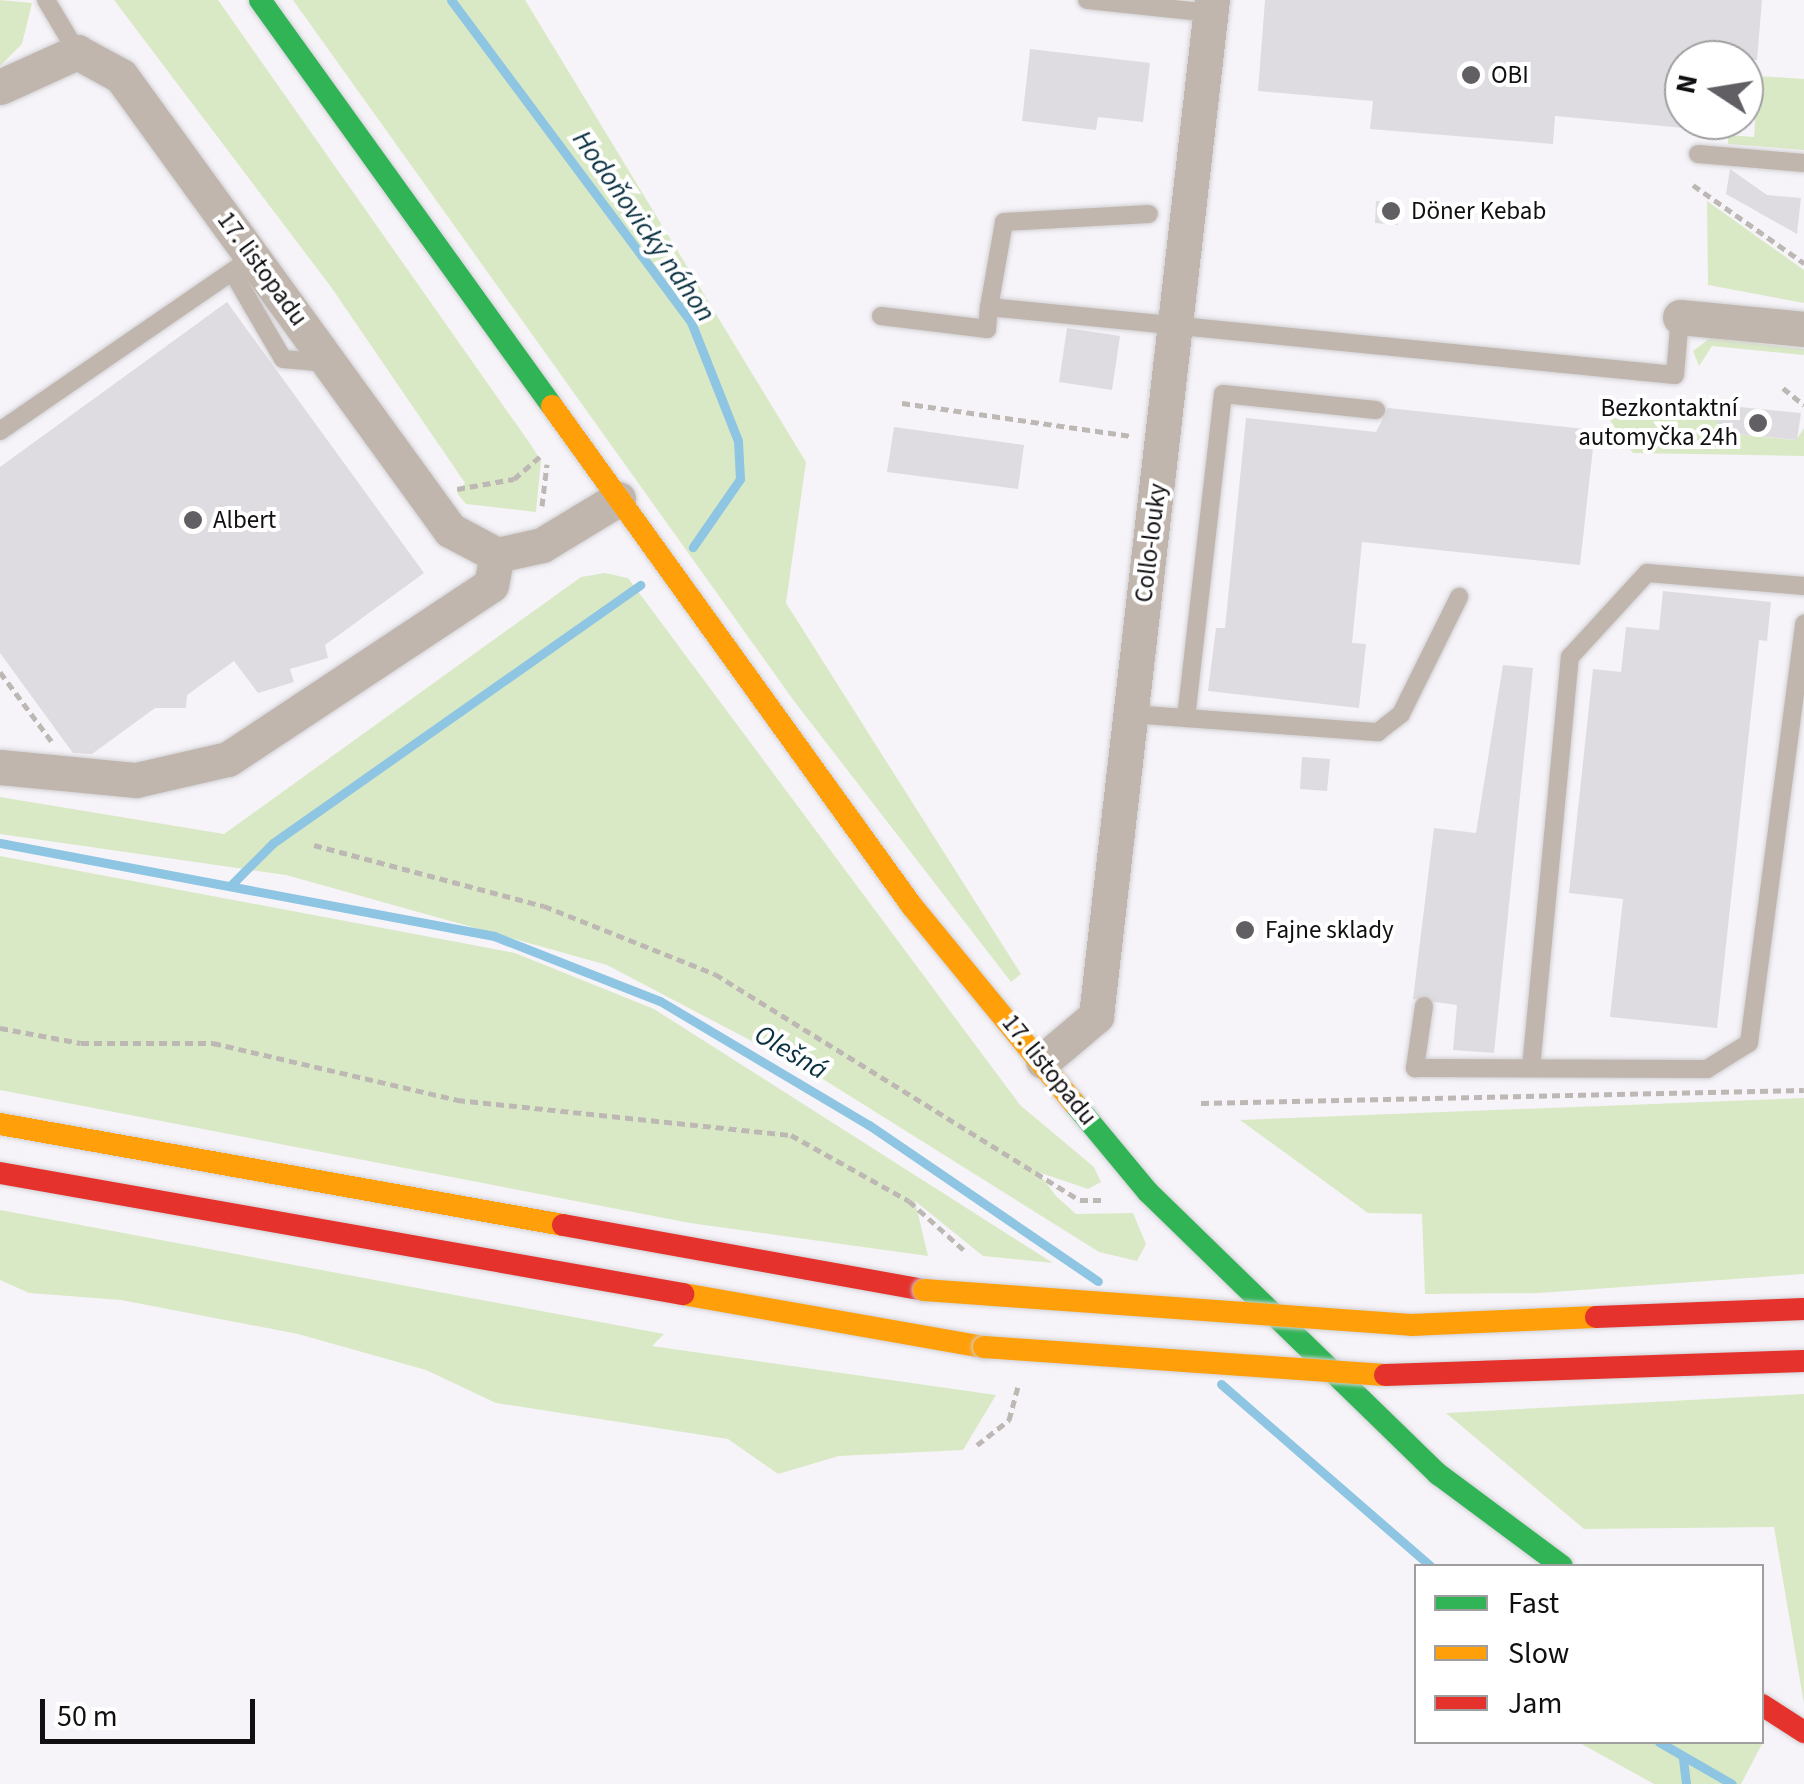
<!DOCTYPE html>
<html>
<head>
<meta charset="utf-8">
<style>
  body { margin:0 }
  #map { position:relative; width:1804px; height:1784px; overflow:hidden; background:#f6f4f9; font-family:"Source Sans 3",sans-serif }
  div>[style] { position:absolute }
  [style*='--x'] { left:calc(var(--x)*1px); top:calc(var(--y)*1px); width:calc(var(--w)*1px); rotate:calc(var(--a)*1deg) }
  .green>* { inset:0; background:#dae9c5 }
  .stream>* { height:9px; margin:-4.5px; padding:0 4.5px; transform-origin:4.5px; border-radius:4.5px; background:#8dc5e3 }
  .building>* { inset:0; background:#dedce0 }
  .path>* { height:5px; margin-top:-2.5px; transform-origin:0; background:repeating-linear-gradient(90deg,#bdb8b4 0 8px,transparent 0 13px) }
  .roads { filter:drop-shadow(0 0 2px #d1d0d3) drop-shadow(0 0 2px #d1d0d3) }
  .lane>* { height:18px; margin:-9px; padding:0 9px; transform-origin:9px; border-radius:9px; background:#c0b6ad }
  .street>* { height:35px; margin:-17.5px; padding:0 17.5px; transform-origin:17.5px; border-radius:17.5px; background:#c0b6ad }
  .fast>* { height:22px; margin:-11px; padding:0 11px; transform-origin:11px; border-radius:11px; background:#30b455 }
  .slow>* { height:22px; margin:-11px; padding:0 11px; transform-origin:11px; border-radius:11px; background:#ff9f0a }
  .jam>* { height:22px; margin:-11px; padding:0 11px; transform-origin:11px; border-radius:11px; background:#e5322d }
  .bridges { filter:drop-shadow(0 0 2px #d1d0d3) drop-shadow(0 0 2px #d1d0d3) }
  .slow-bridge>* { height:22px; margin:-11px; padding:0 11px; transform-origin:11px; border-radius:11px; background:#ff9f0a }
  .jam-bridge>* { height:22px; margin:-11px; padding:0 11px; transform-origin:11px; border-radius:11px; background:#e5322d }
  .dots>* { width:28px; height:28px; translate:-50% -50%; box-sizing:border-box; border:5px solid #fff; border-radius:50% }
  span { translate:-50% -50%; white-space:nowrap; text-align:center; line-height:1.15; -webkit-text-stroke:8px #fff; paint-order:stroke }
  .poi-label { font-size:25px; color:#110f12 }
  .left { translate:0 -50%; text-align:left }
  .right { translate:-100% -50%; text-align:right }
  .street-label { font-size:25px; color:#110f12 }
  .water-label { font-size:28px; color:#082f40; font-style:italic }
  .legend { position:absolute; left:1414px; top:1564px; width:350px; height:180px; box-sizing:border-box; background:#fff; border:2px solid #a09fa0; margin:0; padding:12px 18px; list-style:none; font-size:30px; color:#110f12 }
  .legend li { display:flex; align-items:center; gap:20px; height:50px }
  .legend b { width:50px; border:2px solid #a09fa0 }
  .north { position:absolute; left:1664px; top:40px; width:100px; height:100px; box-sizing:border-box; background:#fff; border:2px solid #a09fa0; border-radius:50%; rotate:282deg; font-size:28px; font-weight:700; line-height:40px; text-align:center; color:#110f12 }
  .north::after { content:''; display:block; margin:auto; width:35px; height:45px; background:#615f63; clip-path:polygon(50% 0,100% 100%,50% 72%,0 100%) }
  .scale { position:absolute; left:40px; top:1699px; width:215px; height:45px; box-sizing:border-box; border:5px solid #110f12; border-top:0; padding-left:12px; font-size:30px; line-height:35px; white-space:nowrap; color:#110f12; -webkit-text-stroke:8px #fff; paint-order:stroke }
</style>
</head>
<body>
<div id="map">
  <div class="green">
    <div style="clip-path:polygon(0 0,32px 3px,22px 44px,0 66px)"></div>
    <div style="clip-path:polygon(114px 0,218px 0,531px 445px,541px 461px,536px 512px,466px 504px,457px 493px,465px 483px,331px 287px)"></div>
    <div style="clip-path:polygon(293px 0,525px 0,806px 462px,786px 603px,1021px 974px,1011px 982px,794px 701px)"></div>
    <div style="clip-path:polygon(1758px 76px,1804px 79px,1804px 150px,1728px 144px,1728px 135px,1754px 137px)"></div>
    <div style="clip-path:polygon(1707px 201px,1804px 270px,1804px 303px,1708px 285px)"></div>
    <div style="clip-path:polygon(1710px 338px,1804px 349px,1804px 355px,1712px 346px,1699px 366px,1693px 351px)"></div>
    <div style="clip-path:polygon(1602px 409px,1718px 419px,1716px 432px,1796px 440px,1804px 428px,1804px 456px,1633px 453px)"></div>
    <div style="clip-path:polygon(605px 573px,628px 578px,1020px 1105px,1094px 1167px,1101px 1182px,1088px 1189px,1038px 1172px,1056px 1196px,1076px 1214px,1133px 1213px,1146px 1244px,1137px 1261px,1099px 1252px,818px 1076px,607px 965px,286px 875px,0 834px,0 797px,224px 834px,581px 577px)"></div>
    <div style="clip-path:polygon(0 856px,515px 953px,654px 1009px,1053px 1263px,983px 1256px,915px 1201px,928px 1256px,690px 1223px,0 1090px)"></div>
    <div style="clip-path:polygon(1804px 1098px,1804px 1274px,1539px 1293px,1425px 1294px,1422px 1214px,1368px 1213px,1240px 1120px)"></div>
    <div style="clip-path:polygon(0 1210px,664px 1334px,652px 1346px,996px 1395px,963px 1450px,839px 1456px,778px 1474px,728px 1439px,496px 1403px,426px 1370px,298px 1334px,121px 1300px,29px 1293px,0 1280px)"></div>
    <div style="clip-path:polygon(1804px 1394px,1804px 1704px,1774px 1527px,1584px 1529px,1446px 1413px)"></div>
    <div style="clip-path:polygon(1578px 1742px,1758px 1742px,1762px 1744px,1741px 1784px,1654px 1784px)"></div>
  </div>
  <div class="stream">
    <div style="--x:451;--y:0;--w:402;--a:53.3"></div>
    <div style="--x:691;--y:322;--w:128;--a:68.4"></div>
    <div style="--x:738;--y:441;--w:38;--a:87"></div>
    <div style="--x:740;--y:479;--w:83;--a:124.7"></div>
    <div style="--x:0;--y:843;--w:503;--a:10.66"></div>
    <div style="--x:494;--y:936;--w:178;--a:21.4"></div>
    <div style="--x:660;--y:1001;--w:243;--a:30.7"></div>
    <div style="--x:869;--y:1125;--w:277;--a:34.3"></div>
    <div style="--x:232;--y:884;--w:58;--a:-45"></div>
    <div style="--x:273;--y:843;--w:449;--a:-35.1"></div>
    <div style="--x:1221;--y:1384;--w:277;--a:41"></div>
    <div style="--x:1659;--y:1742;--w:84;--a:29.9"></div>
    <div style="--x:1683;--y:1759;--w:25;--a:83"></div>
  </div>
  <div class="building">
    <div style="clip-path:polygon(1265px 0,1762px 0,1757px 60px,1684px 60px,1684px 128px,1555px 116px,1553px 144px,1370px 129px,1373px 101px,1258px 91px)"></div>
    <div style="clip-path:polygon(1030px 49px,1150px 63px,1143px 122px,1098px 117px,1096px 130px,1022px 121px)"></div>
    <div style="clip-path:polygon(1730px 169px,1767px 195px,1801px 198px,1797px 234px,1726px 194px)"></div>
    <div style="clip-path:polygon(1376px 201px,1400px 203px,1398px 225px,1375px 223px)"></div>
    <div style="clip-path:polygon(227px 302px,424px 573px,325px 645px,328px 658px,290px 669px,294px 682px,258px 693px,234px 661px,187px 695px,186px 708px,155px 708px,92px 754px,73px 753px,0 653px,0 467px)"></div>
    <div style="clip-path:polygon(1067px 328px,1120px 336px,1112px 390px,1059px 382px)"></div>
    <div style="clip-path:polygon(1719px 405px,1801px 413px,1797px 440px,1716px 432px)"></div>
    <div style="clip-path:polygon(1388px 408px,1595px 430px,1580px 565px,1362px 542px,1352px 643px,1366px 644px,1359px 708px,1208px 691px,1216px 628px,1225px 628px,1246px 418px,1376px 432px)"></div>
    <div style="clip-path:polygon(894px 427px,1024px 445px,1018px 489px,887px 472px)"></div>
    <div style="clip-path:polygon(1663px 591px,1771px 602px,1767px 641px,1759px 640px,1717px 1028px,1610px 1017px,1623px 899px,1569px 893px,1593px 669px,1621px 672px,1626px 627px,1659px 630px)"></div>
    <div style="clip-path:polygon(1503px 665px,1533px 668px,1494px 1053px,1453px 1050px,1457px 1005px,1413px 999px,1434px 828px,1476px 833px)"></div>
    <div style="clip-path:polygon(1302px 757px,1330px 759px,1327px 791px,1300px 789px)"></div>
  </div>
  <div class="path">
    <div style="--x:1693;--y:185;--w:136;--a:35.1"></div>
    <div style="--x:1783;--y:388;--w:27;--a:39"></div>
    <div style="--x:902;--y:403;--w:230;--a:8.2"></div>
    <div style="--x:457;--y:489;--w:58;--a:-10"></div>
    <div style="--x:514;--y:479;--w:38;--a:-41"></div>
    <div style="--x:542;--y:506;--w:42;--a:-83.2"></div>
    <div style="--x:0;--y:672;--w:87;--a:53.4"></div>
    <div style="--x:314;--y:845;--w:238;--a:14.9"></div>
    <div style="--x:544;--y:906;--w:184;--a:21.7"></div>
    <div style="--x:715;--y:974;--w:429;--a:31.8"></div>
    <div style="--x:1080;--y:1200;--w:26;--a:0"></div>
    <div style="--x:0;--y:1028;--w:82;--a:10.5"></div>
    <div style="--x:81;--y:1043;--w:132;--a:0"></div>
    <div style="--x:213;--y:1043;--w:251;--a:13.1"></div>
    <div style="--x:457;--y:1100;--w:336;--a:6"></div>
    <div style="--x:791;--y:1135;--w:135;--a:29.2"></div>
    <div style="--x:909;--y:1201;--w:75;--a:41.8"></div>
    <div style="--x:1201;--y:1103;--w:603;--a:-1.24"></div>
    <div style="--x:977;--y:1445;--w:41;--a:-38"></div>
    <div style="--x:1009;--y:1420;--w:34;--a:-75"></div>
  </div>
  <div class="roads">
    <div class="lane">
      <div style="--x:46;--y:0;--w:61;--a:59.2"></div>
      <div style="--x:1087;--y:0;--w:125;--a:6"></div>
      <div style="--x:1698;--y:154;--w:106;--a:4.9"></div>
      <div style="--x:233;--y:273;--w:99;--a:59.8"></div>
      <div style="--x:283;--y:359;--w:45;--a:5.1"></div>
      <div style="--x:989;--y:307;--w:86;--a:-80"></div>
      <div style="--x:1004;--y:222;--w:145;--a:-3.2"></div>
      <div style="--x:881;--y:316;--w:107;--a:7"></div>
      <div style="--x:987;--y:329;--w:22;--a:-85"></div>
      <div style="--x:989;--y:307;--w:689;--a:5.66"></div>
      <div style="--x:1675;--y:375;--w:58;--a:-85.1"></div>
      <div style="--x:0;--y:431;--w:307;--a:-34.5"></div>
      <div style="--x:1131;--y:714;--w:248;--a:4.2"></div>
      <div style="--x:1378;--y:732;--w:29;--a:-38"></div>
      <div style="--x:1401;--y:714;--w:131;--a:-63.6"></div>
      <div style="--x:1186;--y:718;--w:326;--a:-83.5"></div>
      <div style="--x:1223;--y:394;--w:154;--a:6"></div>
      <div style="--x:1424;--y:1006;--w:63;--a:98.3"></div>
      <div style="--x:1415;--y:1068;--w:292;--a:0.2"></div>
      <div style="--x:1707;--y:1069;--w:49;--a:-31.8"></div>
      <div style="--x:1749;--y:1043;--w:423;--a:-82.5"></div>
      <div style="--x:1531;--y:1068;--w:413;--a:-84.6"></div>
      <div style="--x:1570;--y:657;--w:114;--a:-47.5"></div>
      <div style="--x:1647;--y:573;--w:158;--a:4.7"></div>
    </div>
    <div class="street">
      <div style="--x:0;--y:87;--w:85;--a:-24.4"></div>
      <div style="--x:77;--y:52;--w:50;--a:28.6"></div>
      <div style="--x:121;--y:76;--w:561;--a:54.07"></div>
      <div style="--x:450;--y:530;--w:53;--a:28"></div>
      <div style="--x:497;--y:555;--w:46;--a:-12.5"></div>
      <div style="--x:542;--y:545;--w:89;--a:-31.2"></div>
      <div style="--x:1680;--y:317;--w:125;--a:5.5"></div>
      <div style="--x:0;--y:767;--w:137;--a:5.5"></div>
      <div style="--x:136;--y:780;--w:94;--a:-12.9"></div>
      <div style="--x:228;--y:759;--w:315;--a:-33.5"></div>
      <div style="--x:491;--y:585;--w:31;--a:-79"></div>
      <div style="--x:1043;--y:1061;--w:70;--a:-40.3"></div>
      <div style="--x:1096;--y:1016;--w:1023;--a:-83.49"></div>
    </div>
    <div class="fast">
      <div style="--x:260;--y:0;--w:500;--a:54.28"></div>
      <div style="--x:1074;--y:1103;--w:116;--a:50.3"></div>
      <div style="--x:1148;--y:1192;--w:405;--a:44.2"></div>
      <div style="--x:1438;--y:1474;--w:154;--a:36.6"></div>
    </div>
    <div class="slow">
      <div style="--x:552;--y:406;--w:616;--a:54.25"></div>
      <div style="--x:912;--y:906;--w:255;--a:50.6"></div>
      <div style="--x:0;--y:1124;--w:572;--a:10.17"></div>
      <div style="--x:683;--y:1294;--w:306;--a:10"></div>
    </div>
    <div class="jam">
      <div style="--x:0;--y:1173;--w:694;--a:10.05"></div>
      <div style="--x:563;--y:1225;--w:367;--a:10.2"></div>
      <div style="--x:1762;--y:1705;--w:50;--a:32.7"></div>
    </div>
  </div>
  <div class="bridges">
    <div class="slow-bridge">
      <div style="--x:924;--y:1290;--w:488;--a:4.1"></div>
      <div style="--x:1411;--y:1325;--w:185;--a:-2.5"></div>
      <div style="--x:984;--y:1347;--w:402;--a:4"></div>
    </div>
    <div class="jam-bridge">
      <div style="--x:1596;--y:1317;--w:208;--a:-2.2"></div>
      <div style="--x:1385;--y:1375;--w:419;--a:-1.9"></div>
    </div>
  </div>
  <div class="dots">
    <div style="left:1471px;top:75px;background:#615f63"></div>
    <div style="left:1391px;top:211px;background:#615f63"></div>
    <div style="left:1758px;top:423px;background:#615f63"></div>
    <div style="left:193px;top:520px;background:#615f63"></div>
    <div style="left:1245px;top:930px;background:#615f63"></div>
  </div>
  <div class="poi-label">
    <span class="left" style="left:1491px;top:75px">OBI</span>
    <span class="left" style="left:1411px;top:211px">Döner Kebab</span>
    <span class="right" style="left:1738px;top:423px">Bezkontaktní<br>automyčka 24h</span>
    <span class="left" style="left:213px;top:520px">Albert</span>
    <span class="left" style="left:1265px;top:930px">Fajne sklady</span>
  </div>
  <div class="street-label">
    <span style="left:262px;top:269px;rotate:54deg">17. listopadu</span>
    <span style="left:1151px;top:543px;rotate:-83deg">Collo-louky</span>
    <span style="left:1049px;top:1070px;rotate:51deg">17. listopadu</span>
  </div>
  <div class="water-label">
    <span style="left:644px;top:226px;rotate:55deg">Hodoňovický náhon</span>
    <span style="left:791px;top:1052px;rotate:31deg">Olešná</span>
  </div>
  <ul class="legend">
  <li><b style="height:12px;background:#30b455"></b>Fast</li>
  <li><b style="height:12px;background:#ff9f0a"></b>Slow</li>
  <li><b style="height:12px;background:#e5322d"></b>Jam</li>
  </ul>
  <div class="north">N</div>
  <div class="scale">50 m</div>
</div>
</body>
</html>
